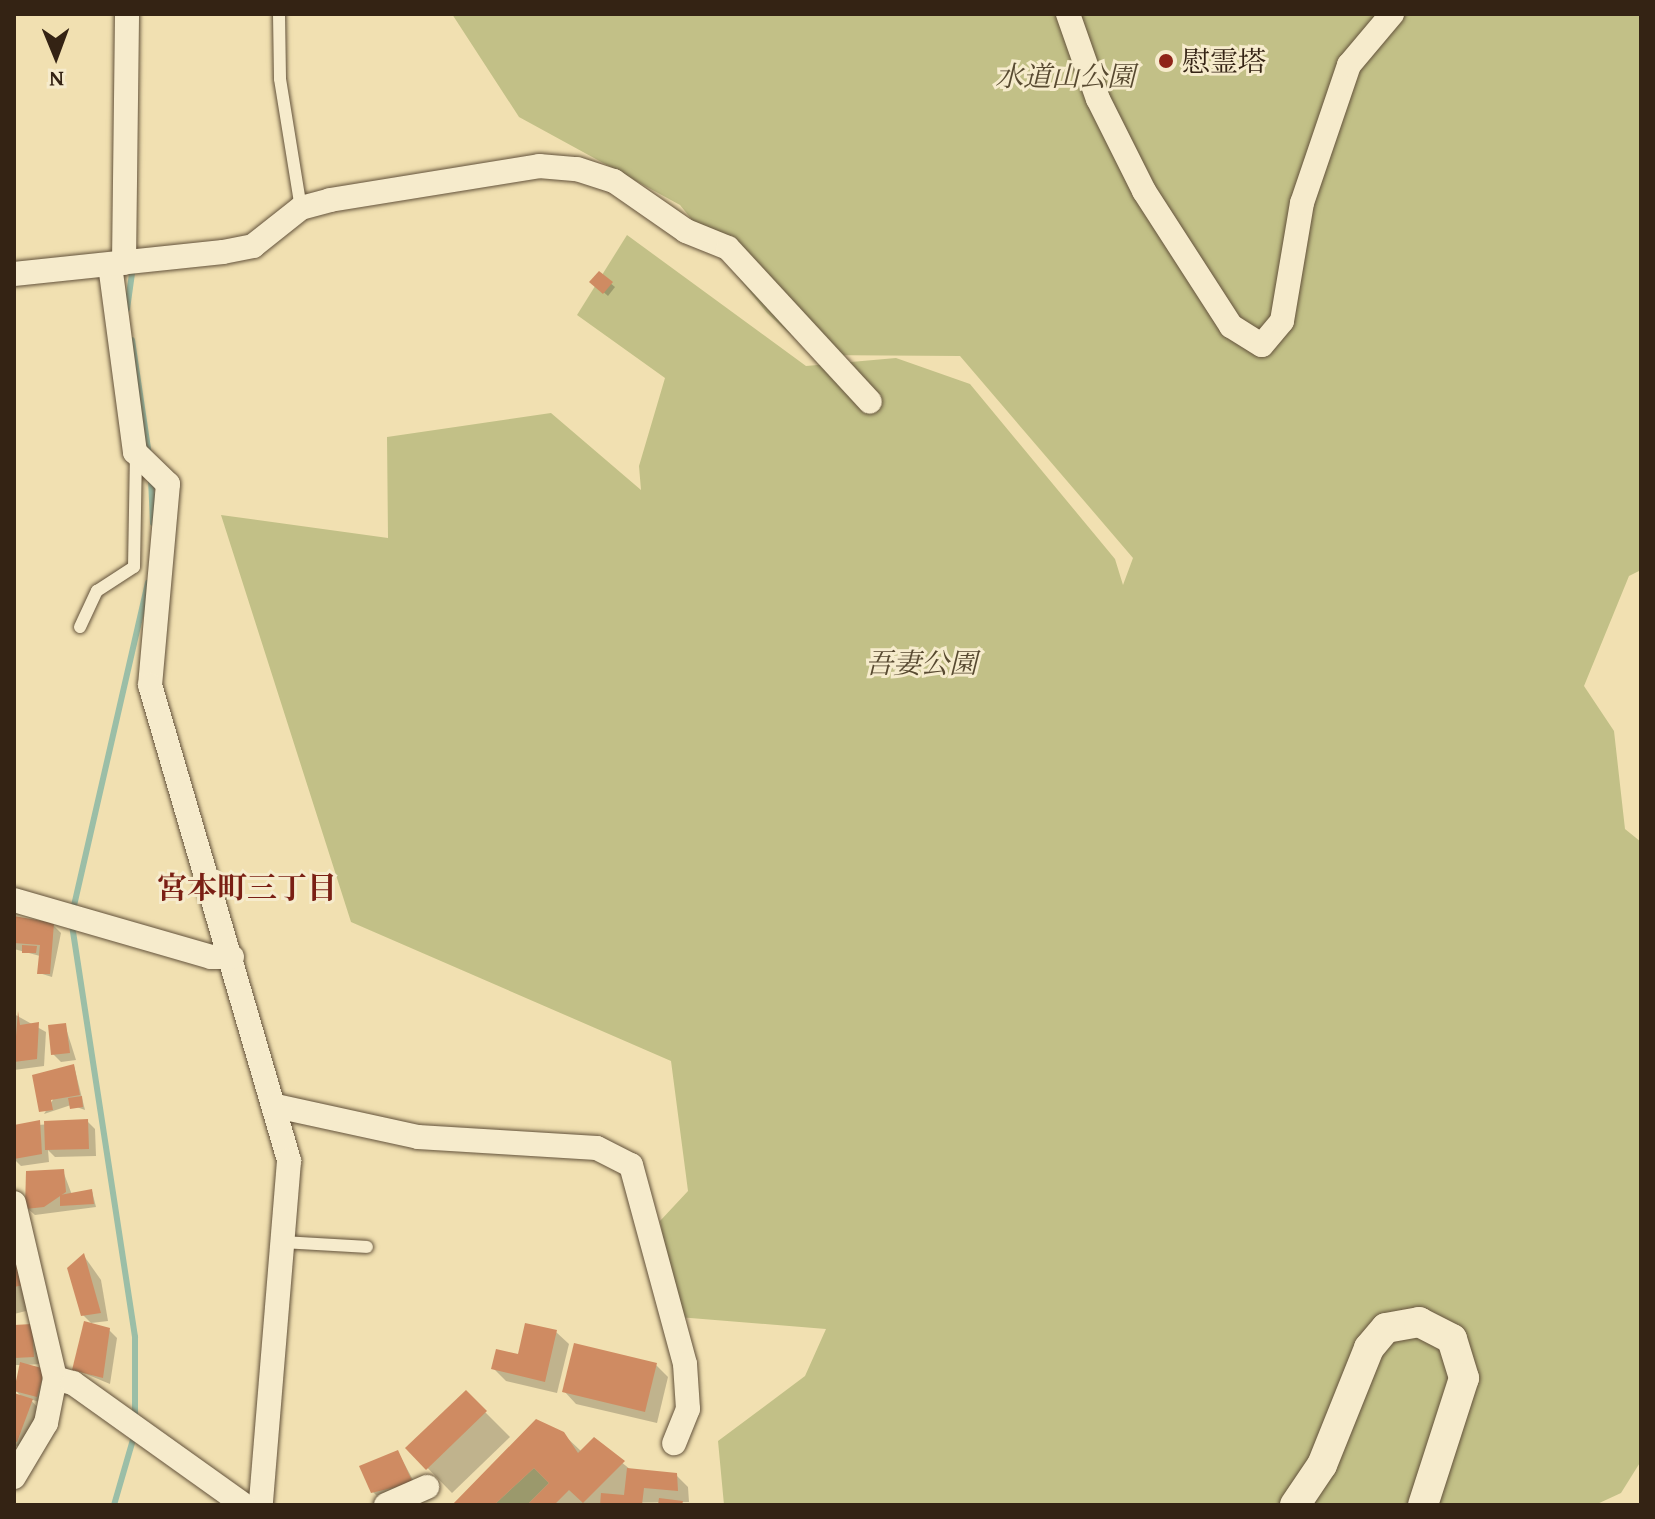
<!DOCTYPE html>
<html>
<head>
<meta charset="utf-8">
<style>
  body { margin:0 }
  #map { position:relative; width:1655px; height:1519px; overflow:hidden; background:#f1e0b1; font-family:"Gentium Book Plus","Noto Serif JP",serif }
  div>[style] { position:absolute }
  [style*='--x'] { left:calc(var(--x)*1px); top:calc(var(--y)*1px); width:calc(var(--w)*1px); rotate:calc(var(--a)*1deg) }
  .green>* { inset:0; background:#c2c087 }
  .shadow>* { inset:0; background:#0003 }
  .stream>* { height:6px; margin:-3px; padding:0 3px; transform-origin:3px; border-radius:3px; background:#9bbea7 }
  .building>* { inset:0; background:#cf8b62 }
  .roads { filter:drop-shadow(0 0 2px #63523b) drop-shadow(0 0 2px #63523b) }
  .service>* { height:12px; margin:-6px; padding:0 6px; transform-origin:6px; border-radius:6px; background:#f6ebcc }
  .minor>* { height:24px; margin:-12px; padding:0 12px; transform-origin:12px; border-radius:12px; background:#f6ebcc }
  .tertiary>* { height:30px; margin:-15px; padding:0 15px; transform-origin:15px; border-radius:15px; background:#f6ebcc }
  .dots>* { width:22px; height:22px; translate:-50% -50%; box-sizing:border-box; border:4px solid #f6ebcc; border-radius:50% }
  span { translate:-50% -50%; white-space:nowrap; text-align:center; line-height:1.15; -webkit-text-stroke:6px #f6ebcc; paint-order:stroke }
  .poi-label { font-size:28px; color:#342314 }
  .left { translate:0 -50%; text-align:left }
  .park-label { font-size:28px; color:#584a31; font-style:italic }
  .neighbourhood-label { font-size:30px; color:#7a1f14; font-weight:700 }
  .frame { position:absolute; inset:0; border:16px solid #342314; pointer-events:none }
  .north { position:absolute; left:16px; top:16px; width:80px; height:80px; -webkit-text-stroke:6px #f6ebcc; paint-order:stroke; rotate:179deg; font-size:22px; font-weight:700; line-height:32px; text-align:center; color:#342314 }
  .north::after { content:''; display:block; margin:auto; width:28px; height:36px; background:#342314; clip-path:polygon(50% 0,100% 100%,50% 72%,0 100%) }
</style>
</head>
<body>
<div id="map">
  <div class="green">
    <div style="clip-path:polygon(452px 14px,1641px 14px,1641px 570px,1629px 576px,1584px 686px,1614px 731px,1625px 829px,1641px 842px,1641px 1461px,1621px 1493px,1595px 1505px,724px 1505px,718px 1441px,805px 1376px,826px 1329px,678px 1317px,660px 1221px,688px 1191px,671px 1061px,351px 922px,221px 515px,388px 538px,387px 437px,551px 413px,641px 490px,639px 466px,665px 378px,577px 315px,627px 235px,806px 366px,896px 358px,970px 384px,1115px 559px,1123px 585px,1133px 558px,960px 356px,813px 355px,767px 313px,680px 205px,519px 117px)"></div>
    <div style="clip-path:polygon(534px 1468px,549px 1483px,527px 1505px,494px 1505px)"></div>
  </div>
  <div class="shadow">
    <div style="clip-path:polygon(599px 274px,615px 287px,608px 296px,592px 282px)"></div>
    <div style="clip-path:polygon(14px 923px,53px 925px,61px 933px,52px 977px,39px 973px,40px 956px,14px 949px)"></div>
    <div style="clip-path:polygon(14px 1014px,46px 1032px,44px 1066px,14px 1070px)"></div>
    <div style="clip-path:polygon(65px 1025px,76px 1060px,61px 1062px,53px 1054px)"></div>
    <div style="clip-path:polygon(74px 1066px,85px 1110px,71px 1105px,44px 1114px)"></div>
    <div style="clip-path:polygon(87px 1121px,95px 1129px,96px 1156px,55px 1157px,48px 1150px,49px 1162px,21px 1166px,14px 1159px,14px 1127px)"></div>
    <div style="clip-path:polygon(63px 1171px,72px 1195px,92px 1191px,96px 1207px,35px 1215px,27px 1208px)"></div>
    <div style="clip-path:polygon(84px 1256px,101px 1280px,108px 1321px,91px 1323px,83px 1315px)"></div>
    <div style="clip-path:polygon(14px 1267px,25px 1274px,26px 1311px,14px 1314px)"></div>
    <div style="clip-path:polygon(31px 1326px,41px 1364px,26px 1365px,44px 1371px,45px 1404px,30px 1399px,39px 1409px,25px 1449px,14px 1445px,14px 1395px,23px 1398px,14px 1389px,21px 1365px,14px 1365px,14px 1327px)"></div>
    <div style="clip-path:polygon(109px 1330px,117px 1338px,110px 1384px,74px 1369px)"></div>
    <div style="clip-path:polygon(556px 1332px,569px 1344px,557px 1393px,506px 1381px,493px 1368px)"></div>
    <div style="clip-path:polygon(656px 1365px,668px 1377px,657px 1423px,576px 1404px,564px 1391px)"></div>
    <div style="clip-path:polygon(466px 1393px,510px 1437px,452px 1493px,408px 1448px)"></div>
    <div style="clip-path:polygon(563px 1434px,582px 1452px,594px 1440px,631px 1470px,676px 1475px,688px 1487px,689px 1502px,455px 1505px)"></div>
    <div style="clip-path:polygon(398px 1452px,419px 1491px,381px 1500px,373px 1492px)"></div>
  </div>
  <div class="stream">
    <div style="--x:127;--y:309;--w:36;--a:-82"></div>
    <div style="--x:132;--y:340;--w:116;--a:81.6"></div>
    <div style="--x:151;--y:478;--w:45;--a:87.5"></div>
    <div style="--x:73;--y:910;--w:336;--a:-77.1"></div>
    <div style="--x:72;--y:925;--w:417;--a:81.3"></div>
    <div style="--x:135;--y:1337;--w:83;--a:90"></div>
    <div style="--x:114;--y:1505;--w:72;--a:-73.8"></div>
  </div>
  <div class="building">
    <div style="clip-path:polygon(599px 271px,613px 282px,603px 294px,589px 282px)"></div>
    <div style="clip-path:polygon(14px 916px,54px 923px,50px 974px,37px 974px,40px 945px,14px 943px)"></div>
    <div style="clip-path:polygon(22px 945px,37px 946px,36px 953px,22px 953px)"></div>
    <div style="clip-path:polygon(18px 1011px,20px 1025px,39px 1022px,37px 1059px,14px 1062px)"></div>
    <div style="clip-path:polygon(66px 1023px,70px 1053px,51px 1055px,48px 1025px)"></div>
    <div style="clip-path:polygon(74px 1064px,80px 1095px,51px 1100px,53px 1110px,39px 1112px,32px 1075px)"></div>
    <div style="clip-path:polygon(82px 1096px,83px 1107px,70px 1109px,68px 1098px)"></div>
    <div style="clip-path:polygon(88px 1119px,89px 1149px,45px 1150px,44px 1121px)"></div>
    <div style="clip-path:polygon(40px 1120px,42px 1154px,14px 1159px,14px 1125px)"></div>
    <div style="clip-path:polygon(64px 1169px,66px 1192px,44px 1207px,25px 1209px,26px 1171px)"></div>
    <div style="clip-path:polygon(92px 1189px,94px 1204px,60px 1206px,60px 1195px)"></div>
    <div style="clip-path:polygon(84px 1253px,101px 1313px,81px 1316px,67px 1268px)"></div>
    <div style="clip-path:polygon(18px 1264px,23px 1285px,14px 1287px,14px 1265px)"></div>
    <div style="clip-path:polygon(84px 1321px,110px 1328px,103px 1378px,72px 1370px)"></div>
    <div style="clip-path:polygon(525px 1323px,557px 1330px,545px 1382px,491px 1369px,496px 1349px,518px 1354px)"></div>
    <div style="clip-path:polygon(32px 1324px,34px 1357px,14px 1358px,14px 1325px)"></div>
    <div style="clip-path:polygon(574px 1343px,657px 1363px,645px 1412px,562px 1392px)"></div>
    <div style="clip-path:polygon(20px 1362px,45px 1369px,37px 1397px,14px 1391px)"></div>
    <div style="clip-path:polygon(466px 1390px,487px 1411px,426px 1470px,405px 1448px)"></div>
    <div style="clip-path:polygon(14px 1393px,33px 1399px,17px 1442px,14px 1441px)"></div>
    <div style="clip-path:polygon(536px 1419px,564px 1432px,578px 1453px,594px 1437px,625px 1461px,583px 1503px,569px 1490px,554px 1505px,527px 1505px,549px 1483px,534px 1468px,494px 1505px,452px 1505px)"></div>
    <div style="clip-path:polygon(398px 1450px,413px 1483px,371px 1493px,359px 1466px)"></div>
    <div style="clip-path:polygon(627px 1468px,677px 1473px,678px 1491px,644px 1488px,642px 1505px,600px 1505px,601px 1493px,624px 1495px)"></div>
    <div style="clip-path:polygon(659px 1498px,683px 1501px,682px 1505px,658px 1505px)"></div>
  </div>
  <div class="roads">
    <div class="service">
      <div style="--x:279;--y:14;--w:65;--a:89.1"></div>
      <div style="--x:280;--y:79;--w:131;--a:80.8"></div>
      <div style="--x:80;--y:627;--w:40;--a:-65"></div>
      <div style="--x:97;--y:591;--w:44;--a:-33"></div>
      <div style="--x:134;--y:567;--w:110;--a:-89"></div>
      <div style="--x:284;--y:1242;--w:83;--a:3.4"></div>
    </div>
    <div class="minor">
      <div style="--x:1068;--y:14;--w:90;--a:70.6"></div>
      <div style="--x:1098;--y:99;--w:103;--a:63.4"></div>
      <div style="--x:1144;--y:191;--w:161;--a:57.2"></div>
      <div style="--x:1231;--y:326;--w:36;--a:32"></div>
      <div style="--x:1262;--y:345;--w:31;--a:-50"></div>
      <div style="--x:1282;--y:321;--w:120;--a:-80.4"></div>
      <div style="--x:1302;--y:203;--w:146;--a:-71.2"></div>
      <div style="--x:1349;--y:65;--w:67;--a:-49.9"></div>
      <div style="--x:124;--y:263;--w:249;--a:-89.3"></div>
      <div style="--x:110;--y:265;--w:189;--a:82.4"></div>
      <div style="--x:135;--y:452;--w:46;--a:44.1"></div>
      <div style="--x:168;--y:484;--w:202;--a:95.1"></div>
      <div style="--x:150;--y:685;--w:496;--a:73.7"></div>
      <div style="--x:289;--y:1161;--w:345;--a:94.7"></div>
      <div style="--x:14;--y:274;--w:210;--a:-6"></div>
      <div style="--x:223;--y:252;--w:31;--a:-11"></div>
      <div style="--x:253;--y:246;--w:61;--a:-38.4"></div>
      <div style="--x:301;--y:208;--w:30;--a:-15"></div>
      <div style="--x:330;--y:200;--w:212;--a:-9.2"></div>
      <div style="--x:539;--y:166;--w:38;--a:5"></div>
      <div style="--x:577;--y:169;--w:39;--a:18"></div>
      <div style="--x:614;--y:181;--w:88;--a:34.8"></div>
      <div style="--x:686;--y:231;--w:45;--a:22"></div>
      <div style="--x:728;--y:248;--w:209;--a:47.3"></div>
      <div style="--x:14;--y:900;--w:205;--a:16.1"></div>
      <div style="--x:211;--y:957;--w:21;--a:0"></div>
      <div style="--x:276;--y:1106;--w:145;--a:12.3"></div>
      <div style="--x:418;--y:1137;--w:179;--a:3.5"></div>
      <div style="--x:597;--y:1148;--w:38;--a:27"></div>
      <div style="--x:631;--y:1165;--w:206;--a:74.8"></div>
      <div style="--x:685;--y:1364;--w:45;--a:86.2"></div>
      <div style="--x:688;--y:1409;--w:37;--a:112"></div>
      <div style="--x:14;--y:1203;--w:180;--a:76.8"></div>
      <div style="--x:55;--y:1378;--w:46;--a:101.3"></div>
      <div style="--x:46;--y:1423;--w:63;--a:120.7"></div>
      <div style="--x:55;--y:1378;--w:19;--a:16"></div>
      <div style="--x:73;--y:1383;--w:210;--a:35.5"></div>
      <div style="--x:386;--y:1505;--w:45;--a:-23.7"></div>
    </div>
    <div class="tertiary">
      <div style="--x:1295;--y:1505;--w:48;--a:-56"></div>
      <div style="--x:1322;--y:1465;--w:126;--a:-68.1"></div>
      <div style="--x:1369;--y:1348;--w:26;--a:-50"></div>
      <div style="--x:1386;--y:1328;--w:34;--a:-10"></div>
      <div style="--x:1419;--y:1322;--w:37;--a:27"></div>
      <div style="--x:1452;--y:1339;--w:41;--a:72.9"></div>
      <div style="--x:1464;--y:1378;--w:133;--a:107.9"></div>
    </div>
  </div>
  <div class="dots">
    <div style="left:1166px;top:61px;background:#8f2418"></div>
  </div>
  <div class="poi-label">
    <span class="left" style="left:1182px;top:61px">慰霊塔</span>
  </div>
  <div class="park-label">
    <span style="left:1065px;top:76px">水道山公園</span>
    <span style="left:921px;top:663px">吾妻公園</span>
  </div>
  <div class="neighbourhood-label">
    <span style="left:247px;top:887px">宮本町三丁目</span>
  </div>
  <div class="frame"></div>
  <div class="north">N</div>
</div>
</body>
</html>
